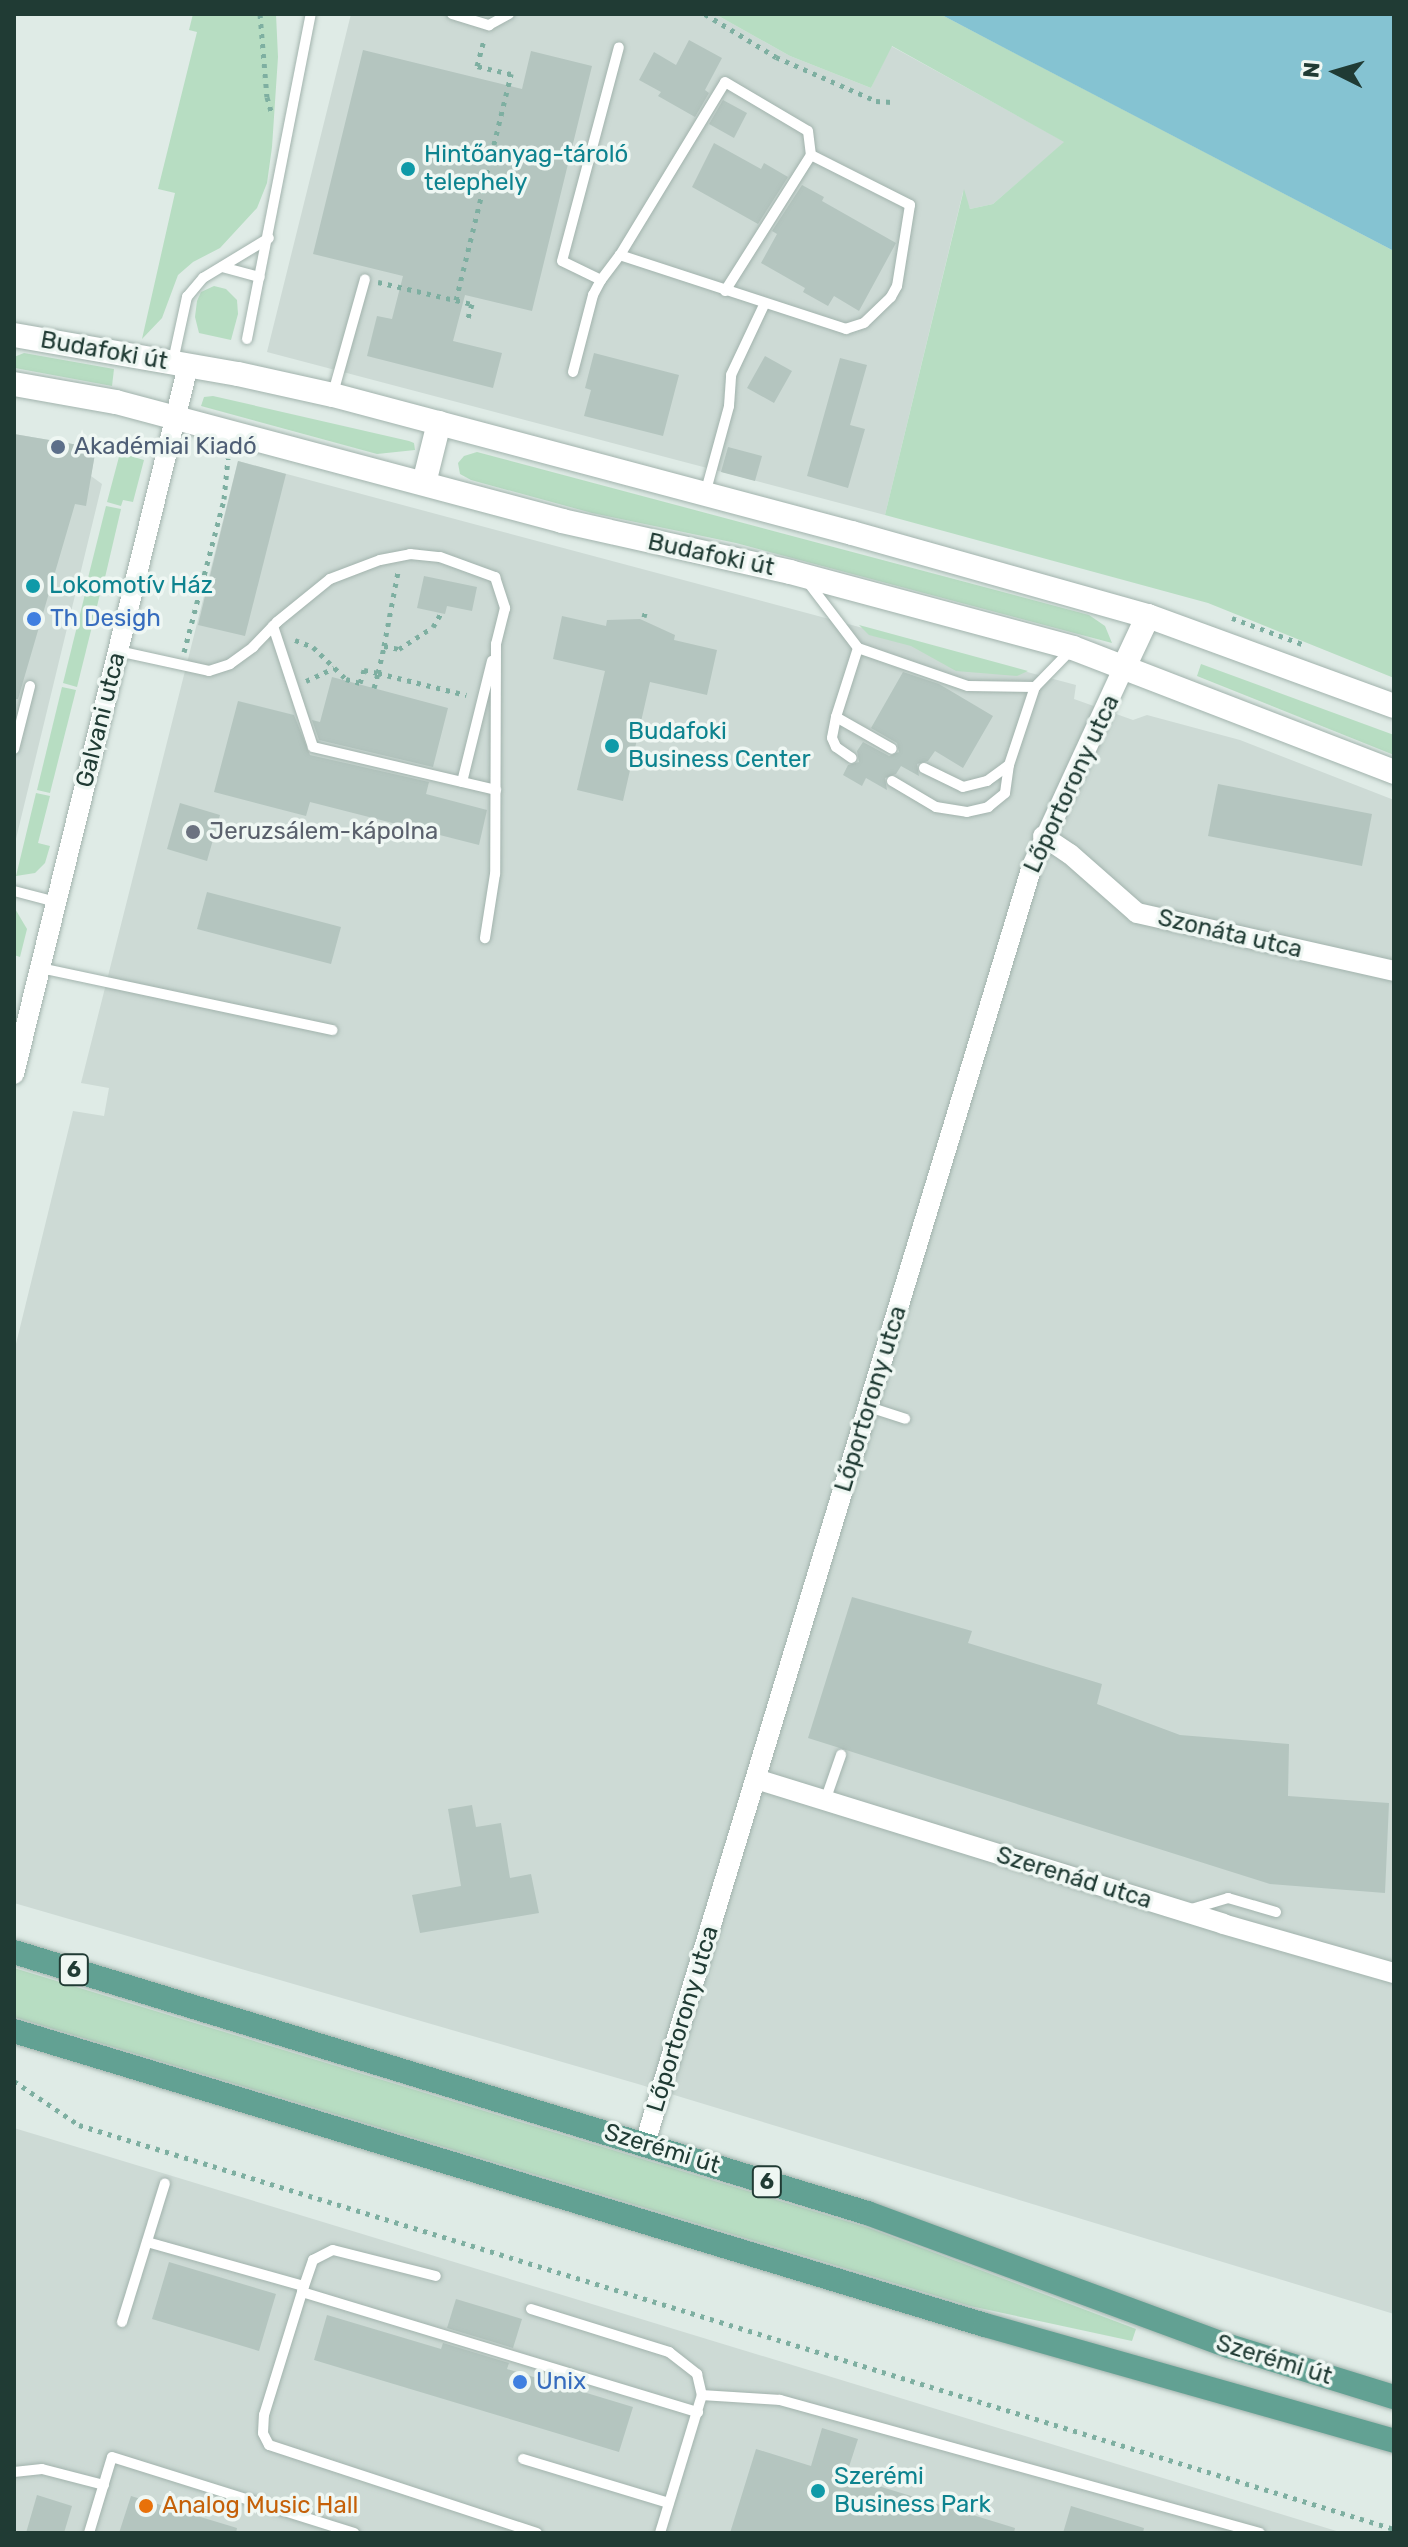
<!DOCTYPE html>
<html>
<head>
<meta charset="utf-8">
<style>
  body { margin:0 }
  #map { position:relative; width:1408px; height:2547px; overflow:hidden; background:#dfebe6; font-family:Rubik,sans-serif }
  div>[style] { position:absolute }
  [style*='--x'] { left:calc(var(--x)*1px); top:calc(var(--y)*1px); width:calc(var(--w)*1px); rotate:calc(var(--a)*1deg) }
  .built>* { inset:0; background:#cddad5 }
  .green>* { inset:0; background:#b7ddc2 }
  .water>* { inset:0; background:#85c3d2 }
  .building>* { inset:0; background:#b4c5bf }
  .path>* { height:5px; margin-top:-2.5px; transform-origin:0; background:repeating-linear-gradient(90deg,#7eafa1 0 4px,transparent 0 10px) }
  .roads { filter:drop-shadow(0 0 2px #a2b3ad) drop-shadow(0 0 2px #a2b3ad) }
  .lane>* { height:10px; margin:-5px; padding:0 5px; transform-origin:5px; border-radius:5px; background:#fff }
  .street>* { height:20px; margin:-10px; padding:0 10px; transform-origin:10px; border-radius:10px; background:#fff }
  .secondary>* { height:24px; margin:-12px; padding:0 12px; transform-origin:12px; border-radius:12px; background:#fff }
  .primary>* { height:24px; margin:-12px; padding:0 12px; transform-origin:12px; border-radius:12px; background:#62a193 }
  .dots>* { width:22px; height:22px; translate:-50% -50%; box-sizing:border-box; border:4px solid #eff7f3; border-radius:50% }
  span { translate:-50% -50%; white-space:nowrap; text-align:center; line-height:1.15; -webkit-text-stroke:7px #eff7f3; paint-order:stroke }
  .shield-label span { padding:2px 6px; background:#eff7f3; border:2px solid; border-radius:6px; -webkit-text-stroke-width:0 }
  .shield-label { font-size:22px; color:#203b34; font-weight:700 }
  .culture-label { font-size:24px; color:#0d838f }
  .left { translate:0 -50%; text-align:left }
  .street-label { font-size:24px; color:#203b34 }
  .service-label { font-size:24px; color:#4e5e75 }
  .shop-label { font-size:24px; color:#366cbe }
  .worship-label { font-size:24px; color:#5b616d }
  .food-label { font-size:24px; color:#c56008 }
  .frame { position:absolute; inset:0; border:16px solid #203b34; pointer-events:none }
  .north { position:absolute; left:1296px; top:32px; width:80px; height:80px; -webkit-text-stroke:6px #eff7f3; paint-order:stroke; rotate:275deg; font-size:22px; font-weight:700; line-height:32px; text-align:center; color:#203b34 }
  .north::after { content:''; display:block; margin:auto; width:28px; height:36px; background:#203b34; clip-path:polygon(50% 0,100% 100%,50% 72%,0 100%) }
</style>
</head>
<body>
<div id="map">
  <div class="built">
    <div style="clip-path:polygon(351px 14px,715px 14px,790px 56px,871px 88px,891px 46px,1065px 142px,993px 204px,970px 209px,963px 192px,885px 515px,267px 352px)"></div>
    <div style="clip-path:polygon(14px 434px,96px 448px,91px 476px,102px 484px,14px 847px)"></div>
    <div style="clip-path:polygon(238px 461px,1076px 685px,1074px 699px,1133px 720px,1147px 715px,1240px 740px,1394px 800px,1394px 2314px,638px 2084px,14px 1903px,14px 1352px,73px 1111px,104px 1116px,109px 1088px,81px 1083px)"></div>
    <div style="clip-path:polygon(14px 2128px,77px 2147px,1343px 2533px,14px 2533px)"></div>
  </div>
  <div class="green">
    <div style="clip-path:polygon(193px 14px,276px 14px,278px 57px,272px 147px,267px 183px,257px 208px,220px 248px,193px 262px,178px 275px,162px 318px,142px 339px,175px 193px,158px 189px,197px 32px,189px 30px)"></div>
    <div style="clip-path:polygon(715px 14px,940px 14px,1394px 251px,1394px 678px,1208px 603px,885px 515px,964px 189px,970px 209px,993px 204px,1064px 142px,892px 46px,871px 88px,790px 56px)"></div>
    <div style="clip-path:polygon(214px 286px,226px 289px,237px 300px,238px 314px,231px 340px,199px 333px,195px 317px,197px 301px,201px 292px)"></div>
    <div style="clip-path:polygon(24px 353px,114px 369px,112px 386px,15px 368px,14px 357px)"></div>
    <div style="clip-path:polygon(213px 396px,409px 441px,414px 443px,415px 450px,377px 454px,201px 406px,204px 397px)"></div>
    <div style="clip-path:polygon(477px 452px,1089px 615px,1105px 626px,1112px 643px,736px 543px,592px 513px,471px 480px,460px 474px,458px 463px,464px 456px)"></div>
    <div style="clip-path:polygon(120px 453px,144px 460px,133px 502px,123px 500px,121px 506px,107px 502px)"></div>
    <div style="clip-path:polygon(106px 506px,121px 509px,103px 586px,87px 582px)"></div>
    <div style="clip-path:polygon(87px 586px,101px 590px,77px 687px,63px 683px)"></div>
    <div style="clip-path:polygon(859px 625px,1028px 671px,1017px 676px,956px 671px,911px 646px,869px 635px)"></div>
    <div style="clip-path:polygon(1201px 664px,1394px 735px,1394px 755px,1197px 676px)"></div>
    <div style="clip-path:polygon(62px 687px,76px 690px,50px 793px,37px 790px)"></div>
    <div style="clip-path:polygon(36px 793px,50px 796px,38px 843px,50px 846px,45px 863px,35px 873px,16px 876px)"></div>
    <div style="clip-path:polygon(14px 907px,27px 929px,20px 957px,14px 955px)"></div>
    <div style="clip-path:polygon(14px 1968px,869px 2228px,1136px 2329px,1132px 2341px,970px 2306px,14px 2017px)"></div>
  </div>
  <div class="water">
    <div style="clip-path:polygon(940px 14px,1394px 14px,1394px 251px,1016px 54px)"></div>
  </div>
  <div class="building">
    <div style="clip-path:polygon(689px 40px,722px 58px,705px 90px,709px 93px,695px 117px,658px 96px,661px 92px,639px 80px,654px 52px,676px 65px)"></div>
    <div style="clip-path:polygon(363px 50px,522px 89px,531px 51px,592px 66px,532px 311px,465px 295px,453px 341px,502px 353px,493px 388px,367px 356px,377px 316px,392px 319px,403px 276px,313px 254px)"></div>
    <div style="clip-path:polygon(723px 100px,747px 113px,734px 138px,709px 124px)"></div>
    <div style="clip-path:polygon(714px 143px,761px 169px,764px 163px,788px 177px,758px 224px,692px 187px)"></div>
    <div style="clip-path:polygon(802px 185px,824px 197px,822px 201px,896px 243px,859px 311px,834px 296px,828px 306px,803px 292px,805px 288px,761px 263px,777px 234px,772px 231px)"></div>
    <div style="clip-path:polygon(594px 353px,679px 375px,663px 436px,584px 416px,591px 390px,585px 388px)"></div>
    <div style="clip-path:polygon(765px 356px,792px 371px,774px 403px,747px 388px)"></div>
    <div style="clip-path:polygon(840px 358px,867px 365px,850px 425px,865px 429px,848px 488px,807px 476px)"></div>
    <div style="clip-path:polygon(14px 434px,96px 448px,86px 506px,75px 504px,18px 699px,14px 699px)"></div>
    <div style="clip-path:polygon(728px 447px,762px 456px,755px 481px,721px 472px)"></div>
    <div style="clip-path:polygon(238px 461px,286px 474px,245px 636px,198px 625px)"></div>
    <div style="clip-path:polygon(424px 576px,477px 587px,472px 611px,447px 606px,445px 614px,417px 608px)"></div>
    <div style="clip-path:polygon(562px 616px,606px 626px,607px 620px,640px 619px,675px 635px,674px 640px,717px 650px,707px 695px,650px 682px,623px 801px,577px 790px,605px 671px,553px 659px)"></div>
    <div style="clip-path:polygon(903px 672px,939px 684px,993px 716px,963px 768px,935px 751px,928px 761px,917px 764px,919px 776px,901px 766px,896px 774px,885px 778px,887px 790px,866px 778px,862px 786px,843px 775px,848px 765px,859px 762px,857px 751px,863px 742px,889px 756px,899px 752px,897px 743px,871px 728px)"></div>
    <div style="clip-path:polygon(332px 677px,448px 708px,433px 767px,319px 740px,312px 720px,320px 722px)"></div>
    <div style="clip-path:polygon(238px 701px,294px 715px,310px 755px,429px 782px,426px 794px,487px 810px,479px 845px,310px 802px,306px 816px,214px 792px)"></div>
    <div style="clip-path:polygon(1218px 784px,1372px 814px,1362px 866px,1208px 836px)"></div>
    <div style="clip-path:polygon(180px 803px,220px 815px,207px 861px,167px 849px)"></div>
    <div style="clip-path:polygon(207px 892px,341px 927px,331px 964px,197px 929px)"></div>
    <div style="clip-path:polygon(852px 1597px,972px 1631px,968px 1643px,1102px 1684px,1097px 1704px,1180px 1735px,1289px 1744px,1288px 1796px,1389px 1803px,1385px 1893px,1270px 1884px,808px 1738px)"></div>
    <div style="clip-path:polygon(472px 1805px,476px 1827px,501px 1823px,510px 1878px,531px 1874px,539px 1913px,420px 1933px,412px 1895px,461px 1886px,448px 1809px)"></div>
    <div style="clip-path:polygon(169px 2262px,276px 2294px,259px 2351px,152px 2319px)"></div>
    <div style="clip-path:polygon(456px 2299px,522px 2319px,513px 2348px,447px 2328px)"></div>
    <div style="clip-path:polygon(327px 2315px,441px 2349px,443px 2343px,509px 2363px,507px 2369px,633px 2407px,619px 2452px,314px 2360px)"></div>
    <div style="clip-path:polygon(822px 2428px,858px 2439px,846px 2476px,1015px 2528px,1014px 2533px,730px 2533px,756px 2449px,811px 2466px)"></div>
    <div style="clip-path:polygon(37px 2495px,72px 2506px,64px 2533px,26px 2533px)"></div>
    <div style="clip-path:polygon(131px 2496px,237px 2528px,236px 2533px,119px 2533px)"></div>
    <div style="clip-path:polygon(1071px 2506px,1144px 2528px,1143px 2533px,1063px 2533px)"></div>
  </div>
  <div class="path">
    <div style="--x:260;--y:14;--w:83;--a:85.2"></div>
    <div style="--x:267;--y:97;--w:18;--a:74"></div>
    <div style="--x:705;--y:14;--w:83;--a:31.2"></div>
    <div style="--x:776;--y:57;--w:109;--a:23.7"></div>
    <div style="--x:876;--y:101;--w:16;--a:4"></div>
    <div style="--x:378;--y:282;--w:97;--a:13.2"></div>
    <div style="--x:472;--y:304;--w:15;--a:106"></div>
    <div style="--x:456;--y:300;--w:233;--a:-76.3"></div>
    <div style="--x:511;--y:74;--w:35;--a:-167"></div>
    <div style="--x:477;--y:66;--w:27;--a:-75"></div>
    <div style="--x:644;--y:617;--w:8;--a:-76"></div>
    <div style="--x:1232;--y:618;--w:78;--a:20.3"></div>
    <div style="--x:295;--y:640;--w:19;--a:21"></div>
    <div style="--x:313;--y:647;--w:46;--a:44.1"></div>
    <div style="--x:346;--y:679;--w:15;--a:16"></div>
    <div style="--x:360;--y:683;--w:14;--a:-73"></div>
    <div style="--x:364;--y:670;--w:14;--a:12"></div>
    <div style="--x:378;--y:673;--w:28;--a:-77"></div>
    <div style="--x:384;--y:646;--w:15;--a:11"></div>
    <div style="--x:399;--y:649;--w:40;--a:-32.9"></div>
    <div style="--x:433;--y:627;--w:16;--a:-60"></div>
    <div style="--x:384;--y:646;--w:75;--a:-79.3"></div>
    <div style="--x:184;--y:652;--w:158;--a:-75.3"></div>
    <div style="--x:224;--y:499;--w:41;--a:-84.4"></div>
    <div style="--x:306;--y:681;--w:31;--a:-25"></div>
    <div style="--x:374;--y:688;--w:16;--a:-75"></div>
    <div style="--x:378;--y:673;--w:91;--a:14"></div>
    <div style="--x:14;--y:2081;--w:78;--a:34.1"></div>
    <div style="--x:79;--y:2125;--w:1376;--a:17.08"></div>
  </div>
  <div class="roads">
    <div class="lane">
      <div style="--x:452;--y:14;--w:39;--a:17"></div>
      <div style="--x:489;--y:25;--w:23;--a:-29"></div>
      <div style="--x:222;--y:267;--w:39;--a:15"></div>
      <div style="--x:601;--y:280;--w:43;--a:-154"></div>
      <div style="--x:562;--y:261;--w:221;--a:-75.1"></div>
      <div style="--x:725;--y:291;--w:161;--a:-57.7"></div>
      <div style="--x:247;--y:339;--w:331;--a:-78.9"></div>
      <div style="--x:173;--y:361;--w:66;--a:-77.7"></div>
      <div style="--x:187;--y:297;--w:25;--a:-50"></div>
      <div style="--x:203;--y:278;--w:77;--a:-31.2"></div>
      <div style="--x:573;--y:372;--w:80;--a:-75.4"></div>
      <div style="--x:593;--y:295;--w:17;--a:-62"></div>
      <div style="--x:601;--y:280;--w:31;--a:-53"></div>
      <div style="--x:620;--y:255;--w:202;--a:-58.7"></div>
      <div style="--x:725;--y:82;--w:96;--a:30.6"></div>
      <div style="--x:808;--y:131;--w:24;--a:83"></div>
      <div style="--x:811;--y:155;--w:111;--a:26.8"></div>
      <div style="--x:910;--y:205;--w:82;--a:99.1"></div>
      <div style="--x:897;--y:286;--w:13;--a:119"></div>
      <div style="--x:891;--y:297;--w:37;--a:136"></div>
      <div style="--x:864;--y:323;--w:19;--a:162"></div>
      <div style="--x:846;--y:329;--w:238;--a:-161.9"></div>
      <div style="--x:333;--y:393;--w:118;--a:-74.3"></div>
      <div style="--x:705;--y:494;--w:91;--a:-74.7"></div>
      <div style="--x:729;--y:406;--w:31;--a:-86"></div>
      <div style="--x:731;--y:375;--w:77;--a:-64.8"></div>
      <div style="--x:807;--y:581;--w:84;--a:52.7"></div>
      <div style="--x:858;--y:648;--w:116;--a:19.1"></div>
      <div style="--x:968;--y:686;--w:67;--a:0.9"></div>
      <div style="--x:1035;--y:687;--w:52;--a:-45.8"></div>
      <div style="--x:273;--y:626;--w:127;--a:71.7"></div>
      <div style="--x:313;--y:747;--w:188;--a:13.2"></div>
      <div style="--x:858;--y:648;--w:72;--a:107.7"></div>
      <div style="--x:836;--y:717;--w:64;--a:29.7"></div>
      <div style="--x:118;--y:651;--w:93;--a:12.4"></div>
      <div style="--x:209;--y:671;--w:22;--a:-18"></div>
      <div style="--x:230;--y:664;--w:29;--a:-36"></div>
      <div style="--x:253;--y:647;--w:35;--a:-46"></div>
      <div style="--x:277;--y:622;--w:68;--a:-39.1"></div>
      <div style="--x:330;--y:579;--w:53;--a:-20.8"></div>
      <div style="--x:380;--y:560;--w:31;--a:-11"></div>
      <div style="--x:410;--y:554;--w:30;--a:6"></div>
      <div style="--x:440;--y:557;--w:59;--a:20"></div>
      <div style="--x:495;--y:577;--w:33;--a:72"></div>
      <div style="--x:505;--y:608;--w:37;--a:104"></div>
      <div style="--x:496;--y:644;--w:230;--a:90.2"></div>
      <div style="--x:495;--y:874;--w:65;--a:98.9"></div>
      <div style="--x:836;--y:717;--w:21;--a:101"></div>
      <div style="--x:832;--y:738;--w:10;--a:66"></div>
      <div style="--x:836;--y:747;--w:19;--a:35"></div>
      <div style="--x:14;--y:749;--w:65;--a:-75.7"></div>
      <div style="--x:924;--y:768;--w:43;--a:26"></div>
      <div style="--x:963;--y:787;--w:25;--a:-14"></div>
      <div style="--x:987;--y:781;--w:27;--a:-36"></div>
      <div style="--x:1009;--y:765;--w:82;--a:-71.6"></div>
      <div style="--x:892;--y:781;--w:51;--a:30.6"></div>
      <div style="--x:936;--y:807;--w:31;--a:9"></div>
      <div style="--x:967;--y:812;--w:22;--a:-13"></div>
      <div style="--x:988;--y:807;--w:22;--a:-39"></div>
      <div style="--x:1005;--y:793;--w:28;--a:-82"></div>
      <div style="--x:462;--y:782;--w:125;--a:-76.1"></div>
      <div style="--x:14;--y:891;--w:43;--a:14.7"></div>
      <div style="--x:40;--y:968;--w:299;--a:12"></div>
      <div style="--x:869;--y:1407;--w:38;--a:18"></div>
      <div style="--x:825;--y:1801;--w:49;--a:-70.8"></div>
      <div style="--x:1188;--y:1910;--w:42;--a:-16.7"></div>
      <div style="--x:1228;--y:1898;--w:50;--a:16.3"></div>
      <div style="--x:147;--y:2242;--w:163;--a:15.7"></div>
      <div style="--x:302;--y:2292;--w:34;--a:-71"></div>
      <div style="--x:313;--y:2260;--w:22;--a:-27"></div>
      <div style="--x:333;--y:2250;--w:106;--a:14.2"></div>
      <div style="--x:531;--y:2309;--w:145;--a:17.3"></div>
      <div style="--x:669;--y:2352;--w:36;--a:38"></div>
      <div style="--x:697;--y:2374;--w:22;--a:77"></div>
      <div style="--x:122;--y:2322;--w:145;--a:-72.8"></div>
      <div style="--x:523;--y:2459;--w:152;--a:16.8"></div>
      <div style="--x:14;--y:2472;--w:28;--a:-6"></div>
      <div style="--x:42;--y:2469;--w:64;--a:14.5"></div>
      <div style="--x:89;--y:2533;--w:79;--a:-73.2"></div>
      <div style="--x:112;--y:2457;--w:254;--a:17.4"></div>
      <div style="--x:537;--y:2533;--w:282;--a:-161.8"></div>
      <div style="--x:269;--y:2445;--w:13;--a:-117"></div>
      <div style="--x:263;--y:2433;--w:18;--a:-87"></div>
      <div style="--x:264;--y:2415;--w:129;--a:-72.8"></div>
      <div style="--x:302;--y:2292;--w:414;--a:16.9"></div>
      <div style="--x:660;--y:2533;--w:144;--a:-73.1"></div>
      <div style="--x:702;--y:2395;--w:78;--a:3.7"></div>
      <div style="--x:780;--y:2400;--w:498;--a:15.5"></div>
    </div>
    <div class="street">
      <div style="--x:1043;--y:836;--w:32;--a:34"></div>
      <div style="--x:1070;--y:854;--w:89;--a:41.4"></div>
      <div style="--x:1137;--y:913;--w:263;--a:12.7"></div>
      <div style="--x:14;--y:1074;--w:729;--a:-76.19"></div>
      <div style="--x:756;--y:1779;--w:489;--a:17.2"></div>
      <div style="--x:1223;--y:1924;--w:178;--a:16"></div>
      <div style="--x:645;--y:2143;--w:1334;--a:-73.14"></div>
      <div style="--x:1032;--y:866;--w:221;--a:-65.2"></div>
    </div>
    <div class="secondary">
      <div style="--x:14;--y:335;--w:227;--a:9.9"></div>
      <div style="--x:238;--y:374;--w:97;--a:12.5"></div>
      <div style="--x:333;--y:395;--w:537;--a:14.89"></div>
      <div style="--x:852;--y:533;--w:307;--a:15.7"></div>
      <div style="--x:1148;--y:616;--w:262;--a:20.1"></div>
      <div style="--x:14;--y:384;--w:104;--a:10"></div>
      <div style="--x:116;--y:402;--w:462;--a:14.9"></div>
      <div style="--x:562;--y:521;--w:234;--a:12.6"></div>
      <div style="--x:790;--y:572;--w:293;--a:15"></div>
      <div style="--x:1073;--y:648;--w:344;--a:21.1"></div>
      <div style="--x:424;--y:483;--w:62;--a:-76"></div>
      <div style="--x:1125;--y:665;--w:54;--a:-64.9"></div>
    </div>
    <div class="primary">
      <div style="--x:14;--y:1952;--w:892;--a:17.01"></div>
      <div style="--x:867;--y:2213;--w:386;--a:20.2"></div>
      <div style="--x:1229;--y:2346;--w:173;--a:17.2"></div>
      <div style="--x:14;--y:2031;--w:1015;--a:16.85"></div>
      <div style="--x:985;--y:2325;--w:425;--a:15.8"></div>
    </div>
  </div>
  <div class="dots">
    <div style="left:408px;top:169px;background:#0f9aa8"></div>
    <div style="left:58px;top:447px;background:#5c6f8a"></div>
    <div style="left:33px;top:586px;background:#0f9aa8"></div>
    <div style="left:34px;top:619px;background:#3f7fe0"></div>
    <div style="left:612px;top:746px;background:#0f9aa8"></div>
    <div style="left:193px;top:832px;background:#6b7280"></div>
    <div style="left:520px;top:2382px;background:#3f7fe0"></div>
    <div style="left:818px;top:2491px;background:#0f9aa8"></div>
    <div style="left:146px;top:2506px;background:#e8710a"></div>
  </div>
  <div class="shield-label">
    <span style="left:74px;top:1970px">6</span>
    <span style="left:767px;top:2182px">6</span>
  </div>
  <div class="culture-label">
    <span class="left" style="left:424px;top:169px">Hintőanyag-tároló<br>telephely</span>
    <span class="left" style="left:49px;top:586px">Lokomotív Ház</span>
    <span class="left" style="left:628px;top:746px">Budafoki<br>Business Center</span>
    <span class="left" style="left:834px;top:2491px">Szerémi<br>Business Park</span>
  </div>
  <div class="street-label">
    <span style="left:104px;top:351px;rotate:10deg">Budafoki út</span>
    <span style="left:711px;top:555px;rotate:12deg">Budafoki út</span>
    <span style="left:101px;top:720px;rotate:-76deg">Galvani utca</span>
    <span style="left:1072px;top:784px;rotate:-65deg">Lőportorony utca</span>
    <span style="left:1230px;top:934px;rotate:13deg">Szonáta utca</span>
    <span style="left:871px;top:1399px;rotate:-73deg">Lőportorony utca</span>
    <span style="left:1074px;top:1878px;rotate:17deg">Szerenád utca</span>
    <span style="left:683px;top:2019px;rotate:-73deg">Lőportorony utca</span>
    <span style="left:662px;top:2149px;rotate:17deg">Szerémi út</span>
    <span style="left:1274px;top:2360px;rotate:17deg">Szerémi út</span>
  </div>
  <div class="service-label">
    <span class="left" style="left:74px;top:447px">Akadémiai Kiadó</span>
  </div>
  <div class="shop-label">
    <span class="left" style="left:50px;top:619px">Th Desigh</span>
    <span class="left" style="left:536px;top:2382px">Unix</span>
  </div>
  <div class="worship-label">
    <span class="left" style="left:209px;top:832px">Jeruzsálem-kápolna</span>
  </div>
  <div class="food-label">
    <span class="left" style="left:162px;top:2506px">Analog Music Hall</span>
  </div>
  <div class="frame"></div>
  <div class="north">N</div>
</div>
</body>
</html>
